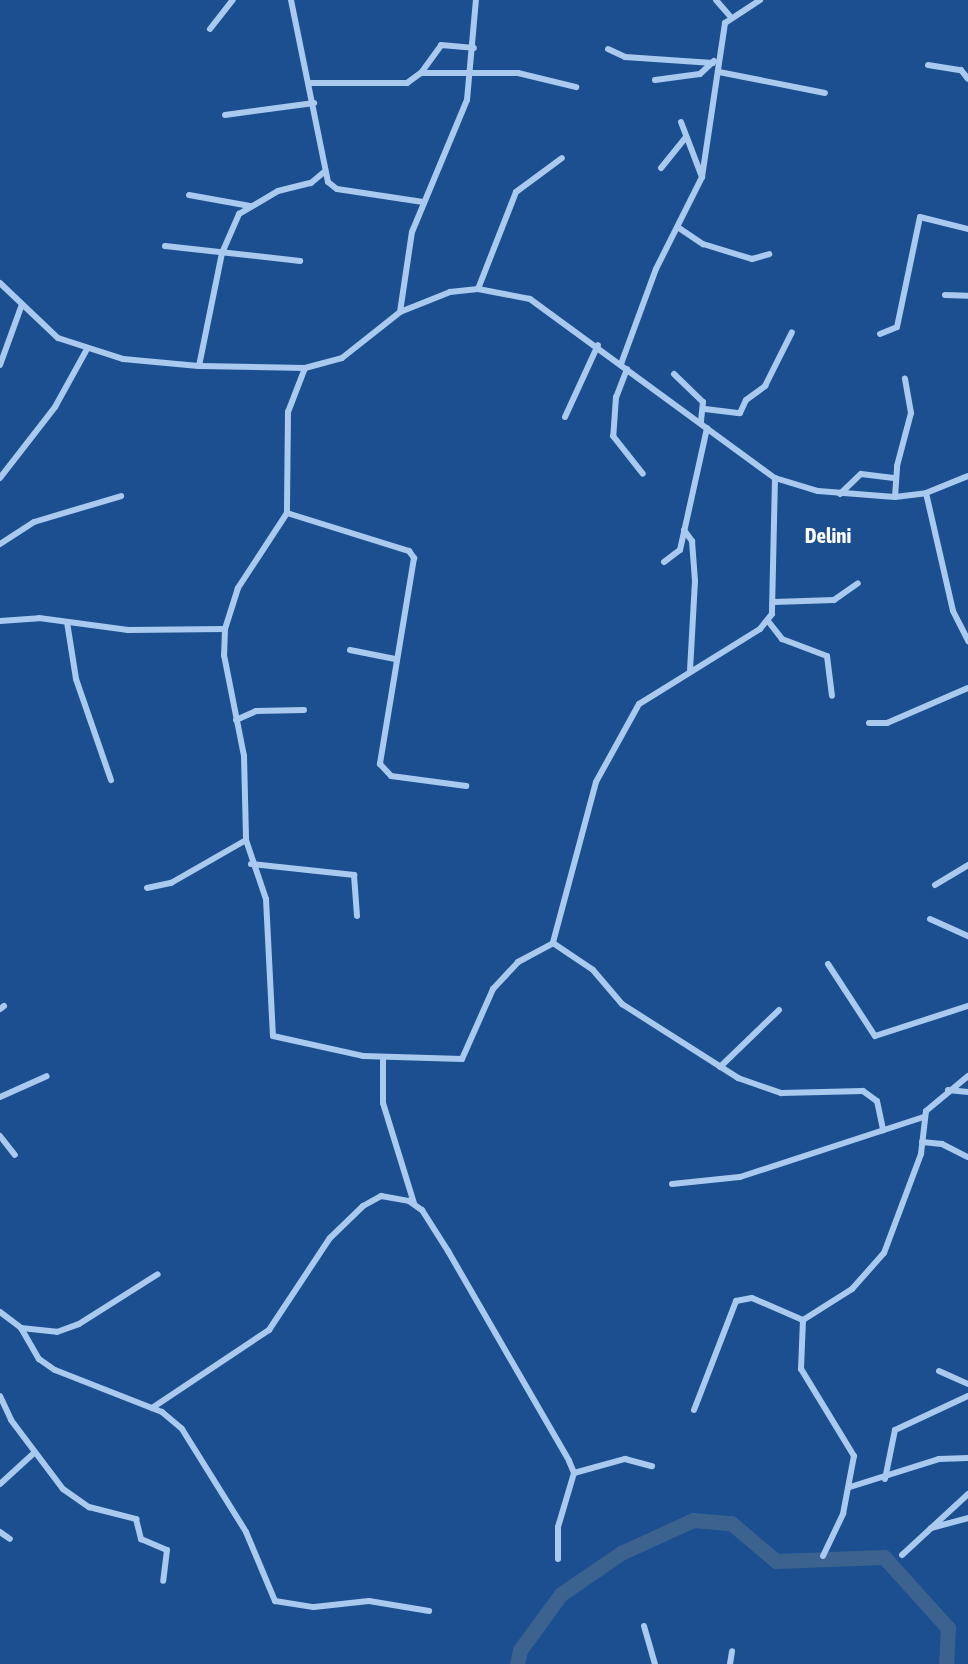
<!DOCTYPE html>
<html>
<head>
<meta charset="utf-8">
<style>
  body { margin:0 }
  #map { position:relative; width:968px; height:1664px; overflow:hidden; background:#1b4f8f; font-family:"Asap Condensed",sans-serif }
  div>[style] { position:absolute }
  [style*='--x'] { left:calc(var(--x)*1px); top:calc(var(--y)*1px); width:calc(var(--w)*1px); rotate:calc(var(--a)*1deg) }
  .river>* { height:15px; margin:-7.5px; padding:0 7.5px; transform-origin:7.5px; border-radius:7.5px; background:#3c6290 }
  .street>* { height:6px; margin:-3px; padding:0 3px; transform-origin:3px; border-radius:3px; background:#a9c9ee }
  span { translate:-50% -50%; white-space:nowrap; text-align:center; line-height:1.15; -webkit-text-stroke:4.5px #1b4f8f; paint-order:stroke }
  .quarter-label { font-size:21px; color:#fff; font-weight:700 }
</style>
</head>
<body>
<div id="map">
  <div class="river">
    <div style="--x:517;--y:1664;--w:14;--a:-78"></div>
    <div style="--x:520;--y:1650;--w:69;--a:-53.8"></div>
    <div style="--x:561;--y:1594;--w:73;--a:-34.3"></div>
    <div style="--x:621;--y:1553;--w:79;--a:-24.6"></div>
    <div style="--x:693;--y:1520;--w:38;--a:5"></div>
    <div style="--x:731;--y:1523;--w:59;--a:40.2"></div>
    <div style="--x:776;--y:1561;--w:108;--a:-2.1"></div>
    <div style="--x:884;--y:1557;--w:96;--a:48"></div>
    <div style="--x:948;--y:1628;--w:36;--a:93"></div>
  </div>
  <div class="street">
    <div style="--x:291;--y:0;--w:186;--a:78.5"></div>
    <div style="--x:328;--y:182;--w:11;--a:38"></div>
    <div style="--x:337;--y:189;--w:87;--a:8.6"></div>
    <div style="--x:716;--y:0;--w:20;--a:49"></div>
    <div style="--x:210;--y:29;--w:37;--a:-52"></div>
    <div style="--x:608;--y:49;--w:19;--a:25"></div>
    <div style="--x:625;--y:57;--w:88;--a:3.9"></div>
    <div style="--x:928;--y:65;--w:33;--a:9"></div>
    <div style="--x:961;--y:70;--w:11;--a:52"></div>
    <div style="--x:719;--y:72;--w:108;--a:11.2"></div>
    <div style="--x:421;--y:73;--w:34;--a:-54"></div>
    <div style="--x:441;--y:45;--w:33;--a:5"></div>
    <div style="--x:655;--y:80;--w:45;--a:-7.6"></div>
    <div style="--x:700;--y:74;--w:19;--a:-43"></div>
    <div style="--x:309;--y:83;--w:98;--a:0"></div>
    <div style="--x:407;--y:83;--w:17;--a:-36"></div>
    <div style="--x:421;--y:73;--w:97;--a:0"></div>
    <div style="--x:518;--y:73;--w:60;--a:13.6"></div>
    <div style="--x:225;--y:115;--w:90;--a:-7.7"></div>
    <div style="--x:681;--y:122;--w:59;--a:69.1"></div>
    <div style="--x:661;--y:168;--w:40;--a:-51"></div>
    <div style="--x:189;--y:195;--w:62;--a:10.2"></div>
    <div style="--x:679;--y:228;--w:29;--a:34"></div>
    <div style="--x:703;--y:244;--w:51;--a:17"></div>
    <div style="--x:752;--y:259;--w:18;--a:-16"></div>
    <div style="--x:165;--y:246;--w:136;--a:6.3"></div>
    <div style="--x:0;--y:283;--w:80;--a:43.5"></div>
    <div style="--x:58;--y:338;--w:68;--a:17.9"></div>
    <div style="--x:123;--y:359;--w:76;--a:5.3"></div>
    <div style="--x:199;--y:366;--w:106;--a:1.1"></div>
    <div style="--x:305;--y:368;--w:38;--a:-15"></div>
    <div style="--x:342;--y:358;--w:74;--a:-38.4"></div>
    <div style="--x:400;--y:312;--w:54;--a:-21.8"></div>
    <div style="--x:450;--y:292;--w:28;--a:-6"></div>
    <div style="--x:478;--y:289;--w:53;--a:10.9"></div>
    <div style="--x:530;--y:299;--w:303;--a:36.2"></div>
    <div style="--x:775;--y:478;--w:45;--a:16.8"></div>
    <div style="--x:818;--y:491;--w:77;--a:4.5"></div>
    <div style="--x:895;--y:497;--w:31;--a:-7"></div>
    <div style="--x:926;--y:493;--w:45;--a:-22"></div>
    <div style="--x:478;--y:289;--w:104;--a:-68.6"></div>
    <div style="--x:516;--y:192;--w:57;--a:-36.5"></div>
    <div style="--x:945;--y:295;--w:23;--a:2"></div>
    <div style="--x:400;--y:312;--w:81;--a:-81.5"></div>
    <div style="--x:412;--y:232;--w:143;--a:-67.4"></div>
    <div style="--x:467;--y:100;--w:100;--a:-84.9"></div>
    <div style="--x:880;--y:334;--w:18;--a:-22"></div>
    <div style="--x:897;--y:327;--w:112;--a:-78.2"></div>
    <div style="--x:920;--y:217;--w:49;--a:14"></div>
    <div style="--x:621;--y:364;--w:101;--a:-69.8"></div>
    <div style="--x:656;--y:269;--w:103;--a:-63.4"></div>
    <div style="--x:702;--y:177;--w:156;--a:-81.5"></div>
    <div style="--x:725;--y:23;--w:42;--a:-33.3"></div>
    <div style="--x:0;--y:365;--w:62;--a:-70.1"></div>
    <div style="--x:199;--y:366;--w:115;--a:-78.5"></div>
    <div style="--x:222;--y:253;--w:43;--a:-66.4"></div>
    <div style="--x:239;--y:214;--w:45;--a:-30.5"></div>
    <div style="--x:278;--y:191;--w:34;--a:-14"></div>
    <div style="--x:311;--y:183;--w:17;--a:-40"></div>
    <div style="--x:305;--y:368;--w:47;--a:111.1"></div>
    <div style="--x:288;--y:412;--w:101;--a:90.6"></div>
    <div style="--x:287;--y:513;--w:90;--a:123.2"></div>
    <div style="--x:238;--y:588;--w:43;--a:107.6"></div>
    <div style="--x:225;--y:629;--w:26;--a:92"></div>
    <div style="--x:224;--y:655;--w:103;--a:78.8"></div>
    <div style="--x:244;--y:756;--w:84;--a:88.6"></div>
    <div style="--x:246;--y:840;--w:62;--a:71.3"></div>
    <div style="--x:266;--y:899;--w:137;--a:87.1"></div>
    <div style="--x:273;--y:1036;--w:92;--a:12.5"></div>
    <div style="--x:363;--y:1056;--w:99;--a:1.7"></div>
    <div style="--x:462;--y:1059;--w:77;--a:-66.1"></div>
    <div style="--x:493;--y:989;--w:37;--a:-47"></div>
    <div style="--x:518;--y:962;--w:40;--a:-28"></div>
    <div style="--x:627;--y:369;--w:30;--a:111"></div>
    <div style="--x:616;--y:397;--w:39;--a:94"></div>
    <div style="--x:613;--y:436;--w:48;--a:51.7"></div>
    <div style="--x:674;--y:374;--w:40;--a:44"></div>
    <div style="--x:703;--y:402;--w:20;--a:96"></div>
    <div style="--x:705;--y:409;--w:35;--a:7"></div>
    <div style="--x:740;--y:413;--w:14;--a:-65"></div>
    <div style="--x:746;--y:400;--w:24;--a:-36"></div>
    <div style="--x:765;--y:386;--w:60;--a:-63.4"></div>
    <div style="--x:565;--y:417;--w:79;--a:-65.4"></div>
    <div style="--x:0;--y:478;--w:90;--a:-52.2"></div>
    <div style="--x:55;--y:407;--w:66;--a:-61.1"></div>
    <div style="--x:775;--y:478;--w:136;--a:91.3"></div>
    <div style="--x:772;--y:614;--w:19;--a:129"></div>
    <div style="--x:760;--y:629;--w:142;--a:148.2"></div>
    <div style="--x:639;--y:704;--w:89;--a:118.9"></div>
    <div style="--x:596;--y:782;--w:167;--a:105"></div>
    <div style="--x:553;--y:943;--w:48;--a:34"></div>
    <div style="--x:593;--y:970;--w:45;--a:49.5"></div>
    <div style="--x:622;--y:1004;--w:138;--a:32.5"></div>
    <div style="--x:738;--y:1078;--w:46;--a:19.2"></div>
    <div style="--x:781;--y:1093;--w:82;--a:-1.4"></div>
    <div style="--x:863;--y:1091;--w:17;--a:36"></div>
    <div style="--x:877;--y:1101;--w:30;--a:78"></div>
    <div style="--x:926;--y:493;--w:121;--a:77.1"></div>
    <div style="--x:953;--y:611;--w:34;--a:63"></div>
    <div style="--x:840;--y:494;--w:29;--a:-44"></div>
    <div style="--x:861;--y:474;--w:35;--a:7"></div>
    <div style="--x:895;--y:497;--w:31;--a:-86"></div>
    <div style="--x:897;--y:466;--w:55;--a:-75.2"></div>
    <div style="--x:911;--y:413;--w:35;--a:-100"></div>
    <div style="--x:287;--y:513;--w:128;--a:17.3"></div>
    <div style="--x:409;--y:551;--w:9;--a:54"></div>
    <div style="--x:414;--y:558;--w:209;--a:99.4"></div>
    <div style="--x:380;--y:764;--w:16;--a:47"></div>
    <div style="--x:391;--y:776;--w:76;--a:7.6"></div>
    <div style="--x:684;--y:530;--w:14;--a:54"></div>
    <div style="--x:692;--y:541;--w:40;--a:85.7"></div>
    <div style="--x:695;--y:581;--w:89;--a:93.2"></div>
    <div style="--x:0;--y:544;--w:40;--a:-32.9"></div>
    <div style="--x:34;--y:522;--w:91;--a:-16.6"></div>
    <div style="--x:664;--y:562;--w:20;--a:-37"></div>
    <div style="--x:680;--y:550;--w:125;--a:-77.5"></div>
    <div style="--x:774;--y:602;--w:60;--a:-1.9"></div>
    <div style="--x:834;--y:600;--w:29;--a:-35"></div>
    <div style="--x:0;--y:621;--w:39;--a:-4"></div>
    <div style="--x:39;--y:618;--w:90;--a:7.7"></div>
    <div style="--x:128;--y:630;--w:97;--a:-0.6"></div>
    <div style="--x:768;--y:621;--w:23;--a:52"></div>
    <div style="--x:782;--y:639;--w:48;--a:20.7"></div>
    <div style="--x:827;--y:656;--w:40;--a:82.9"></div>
    <div style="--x:67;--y:622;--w:58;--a:81"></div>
    <div style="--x:76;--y:679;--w:107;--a:70.9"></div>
    <div style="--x:350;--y:650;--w:46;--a:11.3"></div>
    <div style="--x:236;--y:720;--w:22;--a:-24"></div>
    <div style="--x:256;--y:711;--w:48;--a:-1.2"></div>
    <div style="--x:869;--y:723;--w:18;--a:0"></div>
    <div style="--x:887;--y:723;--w:88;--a:-23.4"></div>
    <div style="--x:251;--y:864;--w:104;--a:6.1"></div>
    <div style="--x:354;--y:875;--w:41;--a:85.8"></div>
    <div style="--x:935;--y:885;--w:39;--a:-31"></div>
    <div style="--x:147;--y:888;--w:25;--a:-12"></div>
    <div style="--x:171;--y:883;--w:86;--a:-29.8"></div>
    <div style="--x:930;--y:919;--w:42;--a:24.1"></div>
    <div style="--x:828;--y:964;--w:86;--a:56.9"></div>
    <div style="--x:875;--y:1036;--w:98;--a:-17.9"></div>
    <div style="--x:0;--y:1009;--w:5;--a:-37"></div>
    <div style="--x:383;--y:1058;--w:45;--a:90"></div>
    <div style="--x:383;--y:1103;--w:105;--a:72.8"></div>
    <div style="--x:720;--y:1067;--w:82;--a:-44"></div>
    <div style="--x:948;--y:1090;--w:20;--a:6"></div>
    <div style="--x:0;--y:1097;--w:51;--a:-24.1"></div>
    <div style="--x:0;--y:1136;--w:24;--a:52"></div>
    <div style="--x:922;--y:1142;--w:20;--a:6"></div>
    <div style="--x:942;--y:1144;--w:29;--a:27"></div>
    <div style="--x:672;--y:1184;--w:68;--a:-5.9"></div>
    <div style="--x:740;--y:1177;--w:194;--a:-18.1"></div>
    <div style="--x:0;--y:1312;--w:26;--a:37"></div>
    <div style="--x:21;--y:1328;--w:36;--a:60"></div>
    <div style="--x:39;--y:1359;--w:19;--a:35"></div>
    <div style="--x:55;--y:1370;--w:115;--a:21.4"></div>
    <div style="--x:162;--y:1412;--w:26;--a:40"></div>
    <div style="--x:182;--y:1429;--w:121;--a:58.1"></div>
    <div style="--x:246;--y:1532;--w:75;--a:67.2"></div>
    <div style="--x:275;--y:1601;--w:39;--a:9"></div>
    <div style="--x:314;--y:1607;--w:55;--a:-6.2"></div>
    <div style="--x:369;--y:1601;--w:61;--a:9.5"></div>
    <div style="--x:21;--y:1328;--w:36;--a:6"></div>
    <div style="--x:57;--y:1332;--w:23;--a:-20"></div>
    <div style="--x:79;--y:1324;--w:93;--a:-32.3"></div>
    <div style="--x:939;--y:1371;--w:32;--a:24"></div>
    <div style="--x:0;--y:1396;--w:26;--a:65"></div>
    <div style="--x:11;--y:1420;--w:86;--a:53"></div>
    <div style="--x:63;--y:1489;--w:32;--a:35"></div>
    <div style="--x:89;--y:1507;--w:49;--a:14.3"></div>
    <div style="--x:136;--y:1519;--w:21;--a:76"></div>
    <div style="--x:141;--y:1539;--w:28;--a:23"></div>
    <div style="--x:167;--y:1550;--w:31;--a:97"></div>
    <div style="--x:152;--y:1408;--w:141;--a:-33.7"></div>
    <div style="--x:269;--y:1330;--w:110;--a:-56.5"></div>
    <div style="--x:330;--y:1238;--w:46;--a:-44.1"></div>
    <div style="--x:363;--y:1206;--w:21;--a:-29"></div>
    <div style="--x:381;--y:1196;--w:28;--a:10"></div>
    <div style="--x:409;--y:1201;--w:16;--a:35"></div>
    <div style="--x:422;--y:1210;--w:49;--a:57.6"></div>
    <div style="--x:448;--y:1251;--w:242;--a:60"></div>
    <div style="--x:569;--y:1461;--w:13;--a:67"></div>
    <div style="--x:574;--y:1473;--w:56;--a:106.5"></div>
    <div style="--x:558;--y:1527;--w:32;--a:90"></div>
    <div style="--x:694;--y:1410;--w:117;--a:-68.9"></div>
    <div style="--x:736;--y:1301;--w:16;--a:-11"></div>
    <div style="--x:752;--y:1298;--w:56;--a:23.3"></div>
    <div style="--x:574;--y:1473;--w:53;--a:-15.4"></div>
    <div style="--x:625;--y:1459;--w:28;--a:15"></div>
    <div style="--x:885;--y:1479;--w:50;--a:-78.5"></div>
    <div style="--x:895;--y:1430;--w:81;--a:-25"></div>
    <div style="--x:0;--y:1484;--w:46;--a:-42.4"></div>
    <div style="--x:850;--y:1487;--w:93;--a:-17.5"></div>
    <div style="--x:939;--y:1459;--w:29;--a:-2"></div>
    <div style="--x:931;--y:1528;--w:38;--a:-15"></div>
    <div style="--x:0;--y:1532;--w:12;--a:35"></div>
    <div style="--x:902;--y:1555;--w:90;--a:-42.7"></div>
    <div style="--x:823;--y:1556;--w:47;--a:-64.5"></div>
    <div style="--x:843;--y:1514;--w:59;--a:-79.3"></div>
    <div style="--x:854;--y:1456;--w:102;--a:-121.3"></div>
    <div style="--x:801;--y:1369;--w:49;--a:-87.7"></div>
    <div style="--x:803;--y:1320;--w:58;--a:-32.3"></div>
    <div style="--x:852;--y:1289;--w:48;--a:-48.4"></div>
    <div style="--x:884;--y:1253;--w:106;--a:-69.5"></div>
    <div style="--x:921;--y:1154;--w:43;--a:-83.4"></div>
    <div style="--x:926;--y:1111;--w:55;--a:-39.8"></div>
    <div style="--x:644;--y:1626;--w:40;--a:74"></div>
    <div style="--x:730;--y:1664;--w:13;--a:-81"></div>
  </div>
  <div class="quarter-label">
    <span style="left:828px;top:535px">Delini</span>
  </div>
</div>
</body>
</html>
